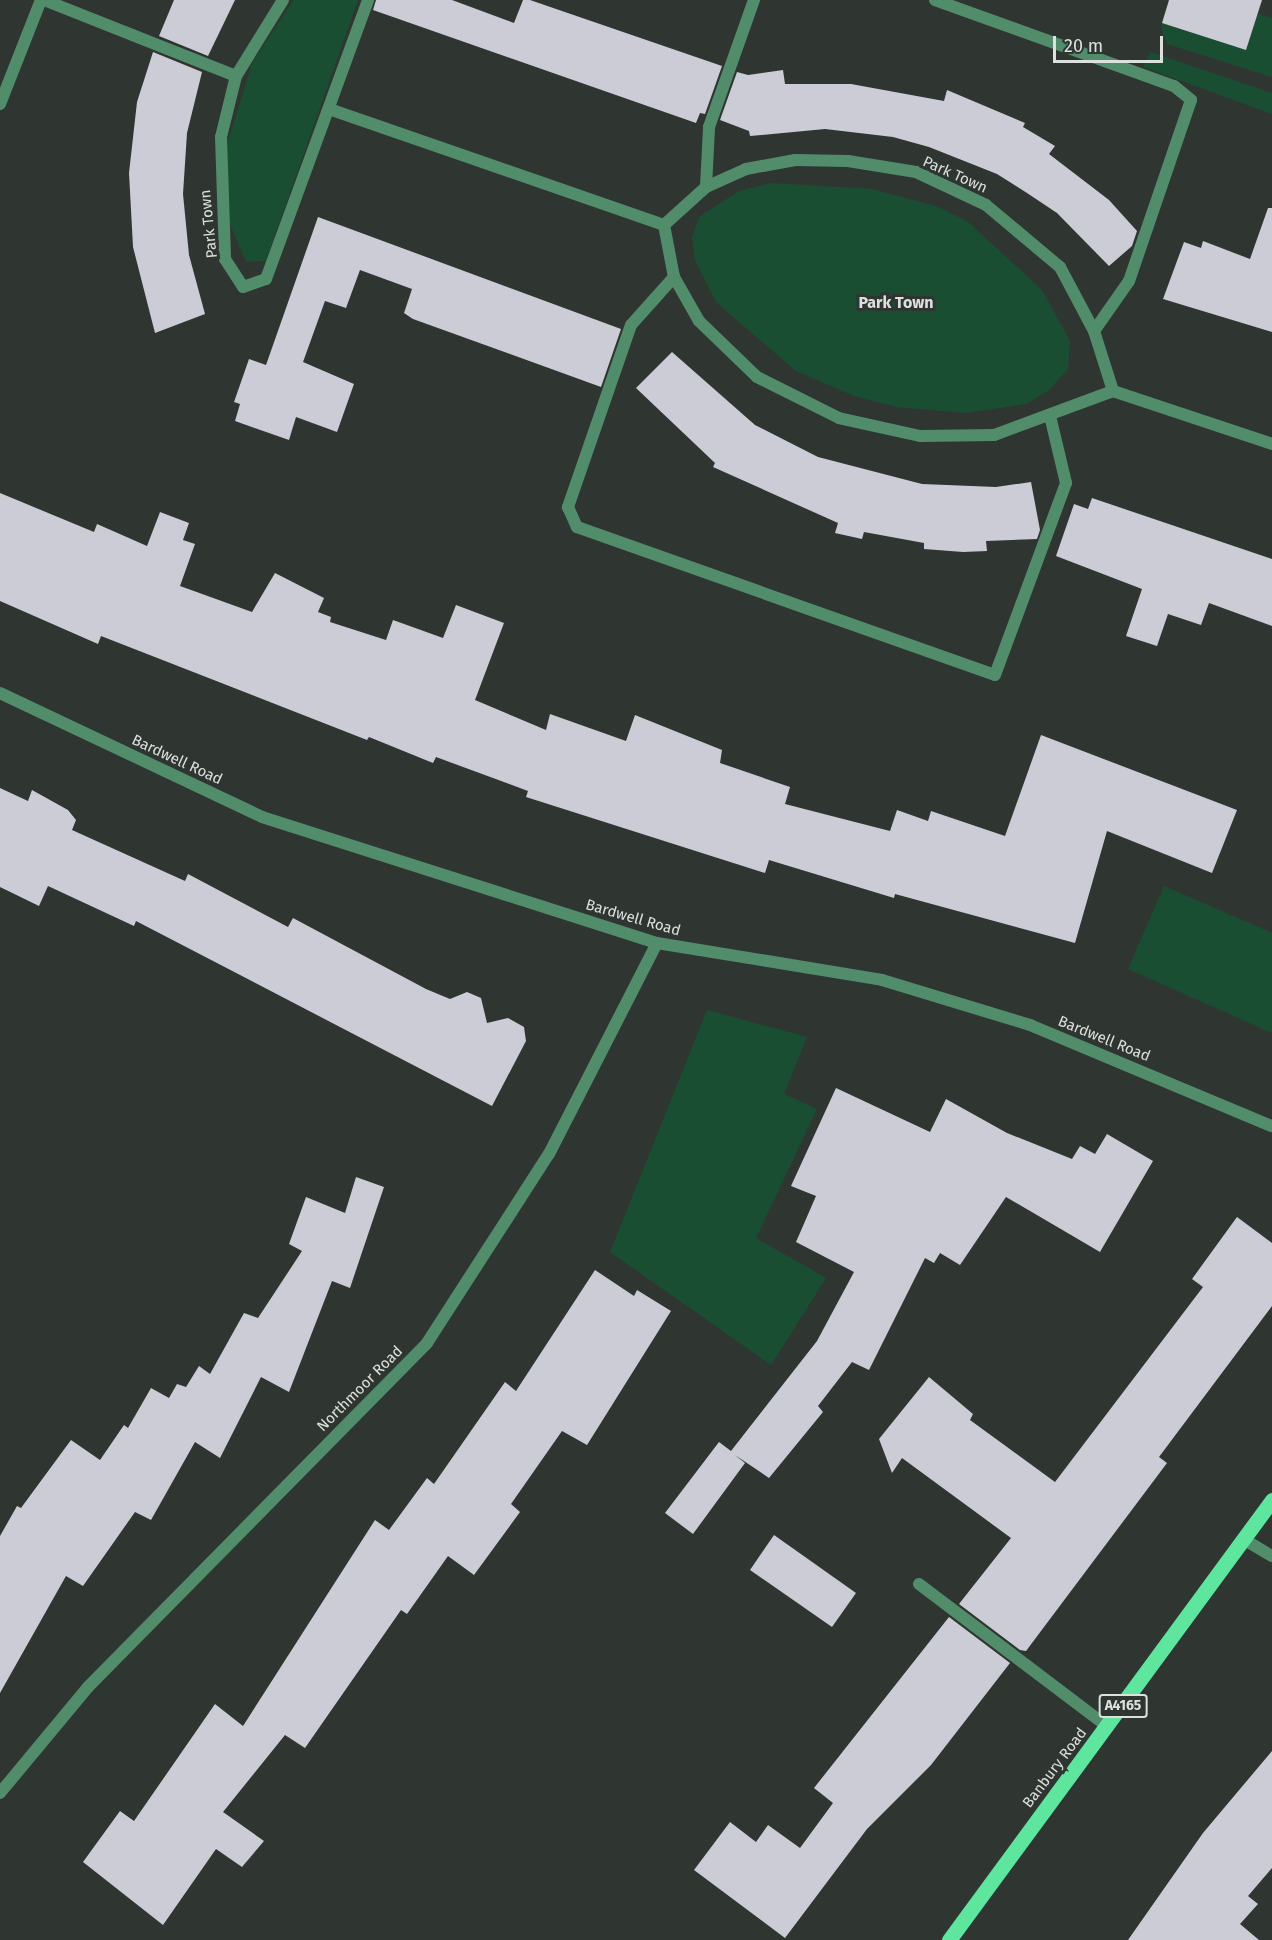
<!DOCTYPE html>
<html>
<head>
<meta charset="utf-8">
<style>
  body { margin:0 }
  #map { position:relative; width:1272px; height:1940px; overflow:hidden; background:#2f3632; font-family:"Fira Sans",sans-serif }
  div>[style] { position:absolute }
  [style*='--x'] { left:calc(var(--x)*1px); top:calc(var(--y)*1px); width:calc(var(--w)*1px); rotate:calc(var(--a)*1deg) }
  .green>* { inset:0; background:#1a4e33 }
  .building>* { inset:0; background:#cbccd5 }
  .lane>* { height:12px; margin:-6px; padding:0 6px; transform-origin:6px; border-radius:6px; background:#518d6a }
  .street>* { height:12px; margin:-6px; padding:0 6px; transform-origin:6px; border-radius:6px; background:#518d6a }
  .primary>* { height:15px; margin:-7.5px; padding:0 7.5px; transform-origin:7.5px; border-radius:7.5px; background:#5ee59e }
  span { translate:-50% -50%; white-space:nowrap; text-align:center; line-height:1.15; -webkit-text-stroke:6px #2f3632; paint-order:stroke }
  .shield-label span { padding:2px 4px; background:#2f3632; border:2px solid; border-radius:4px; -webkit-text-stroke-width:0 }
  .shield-label { font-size:14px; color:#dce1de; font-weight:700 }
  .street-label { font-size:15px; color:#dce1de }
  .neighbourhood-label { font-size:16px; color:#dce1de; font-weight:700 }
  .scale { position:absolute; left:1053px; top:36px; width:110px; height:27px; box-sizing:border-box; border:3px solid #dce1de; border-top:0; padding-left:8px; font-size:18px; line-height:21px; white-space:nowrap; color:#dce1de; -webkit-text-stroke:4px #2f3632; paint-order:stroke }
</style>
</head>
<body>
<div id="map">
  <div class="green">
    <div style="clip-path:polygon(294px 0,358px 0,266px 261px,246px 262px,229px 222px,224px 183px,228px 141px,253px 61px)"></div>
    <div style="clip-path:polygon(1258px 14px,1272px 18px,1272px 77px,1167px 44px,1162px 32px,1162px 23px)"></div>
    <div style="clip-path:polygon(1150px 52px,1272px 93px,1272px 114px,1143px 67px)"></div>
    <div style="clip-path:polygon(771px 183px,872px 189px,936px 206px,967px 221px,1042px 290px,1070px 341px,1068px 369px,1048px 391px,1026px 404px,965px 413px,897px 407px,854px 396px,796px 371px,716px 302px,695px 260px,692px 238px,699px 217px,739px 191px)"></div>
    <div style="clip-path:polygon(1164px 886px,1272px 933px,1272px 1033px,1128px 969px)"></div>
    <div style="clip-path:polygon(707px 1010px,807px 1037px,784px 1094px,817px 1109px,756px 1238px,826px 1278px,771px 1365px,610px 1252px)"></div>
  </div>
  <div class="building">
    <div style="clip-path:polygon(174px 0,235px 0,208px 56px,159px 36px)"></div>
    <div style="clip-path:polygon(376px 0,452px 0,514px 23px,523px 0,530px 0,722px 66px,705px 114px,700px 113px,696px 123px,373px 10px)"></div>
    <div style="clip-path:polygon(1169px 0,1262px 0,1246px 50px,1162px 23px)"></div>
    <div style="clip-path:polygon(153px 52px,202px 72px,187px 133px,183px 194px,189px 255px,205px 314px,155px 333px,133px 247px,129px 173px,137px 102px)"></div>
    <div style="clip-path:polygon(783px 70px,785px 84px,851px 84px,944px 101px,947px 90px,1025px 123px,1023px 127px,1055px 146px,1049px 154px,1109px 200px,1137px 231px,1132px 246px,1109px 266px,1057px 213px,1027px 193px,997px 174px,929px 147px,893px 137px,825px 129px,750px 136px,749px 131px,720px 120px,737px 72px,748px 75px)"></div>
    <div style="clip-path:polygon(1268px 208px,1272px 208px,1272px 332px,1163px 299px,1184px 242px,1201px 248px,1203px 241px,1250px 259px)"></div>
    <div style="clip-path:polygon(318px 217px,621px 329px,601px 387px,413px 319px,404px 313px,412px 289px,360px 270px,346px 308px,325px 301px,303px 362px,354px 384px,337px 432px,296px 417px,289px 440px,235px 421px,240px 404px,234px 402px,249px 359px,266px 365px)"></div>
    <div style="clip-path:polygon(672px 352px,755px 425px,818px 457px,922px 484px,996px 487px,1031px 482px,1040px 530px,1037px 539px,986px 541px,987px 551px,963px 552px,924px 549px,924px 543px,864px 532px,862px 539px,835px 533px,838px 523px,713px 467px,715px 463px,636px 388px)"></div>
    <div style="clip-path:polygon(0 493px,94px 532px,97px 524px,147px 546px,160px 512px,189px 523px,183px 540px,195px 544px,180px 586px,252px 612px,275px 573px,324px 598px,318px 612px,331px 617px,330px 622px,386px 640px,393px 620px,443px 638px,456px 605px,504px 623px,475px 700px,546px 730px,550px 714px,626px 741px,635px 715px,722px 750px,720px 763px,790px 787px,785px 804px,890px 831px,897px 810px,928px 821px,931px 811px,1005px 836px,1041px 735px,1237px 810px,1212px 873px,1107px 831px,1075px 943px,895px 894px,894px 898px,769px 860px,765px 873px,526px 797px,528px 791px,436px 757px,433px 763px,369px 737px,367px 740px,101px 636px,98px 644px,0 601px)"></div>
    <div style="clip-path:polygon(1092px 498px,1272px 559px,1272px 626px,1209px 603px,1201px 625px,1168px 614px,1157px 646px,1126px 636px,1142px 589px,1056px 556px,1074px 504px,1088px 509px)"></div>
    <div style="clip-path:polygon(0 788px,28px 801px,32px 790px,68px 810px,76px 820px,72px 830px,185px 881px,188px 874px,288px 927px,293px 918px,426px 989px,450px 999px,467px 992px,481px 998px,487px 1023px,508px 1018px,524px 1027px,526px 1041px,492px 1106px,136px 921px,134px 926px,48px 886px,39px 906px,0 887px)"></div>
    <div style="clip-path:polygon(836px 1088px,930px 1132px,946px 1099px,1007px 1133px,1072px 1159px,1080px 1146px,1095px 1154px,1107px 1134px,1153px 1161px,1100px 1252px,1006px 1197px,960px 1265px,940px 1253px,934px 1263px,925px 1258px,869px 1370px,852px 1362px,818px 1406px,823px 1412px,769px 1478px,735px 1455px,745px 1463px,693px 1534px,665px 1513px,719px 1442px,731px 1451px,817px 1341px,854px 1272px,796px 1242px,816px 1196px,791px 1186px)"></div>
    <div style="clip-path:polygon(356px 1177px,384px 1187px,350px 1288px,332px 1281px,289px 1392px,261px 1377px,220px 1458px,195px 1442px,151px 1520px,135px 1512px,83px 1586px,66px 1576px,0 1693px,0 1536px,17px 1506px,21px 1508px,71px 1440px,100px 1460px,124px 1425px,128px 1428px,151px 1388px,169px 1398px,177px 1384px,186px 1387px,199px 1366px,210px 1374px,244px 1313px,258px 1318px,302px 1251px,289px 1244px,306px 1197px,345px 1213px)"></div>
    <div style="clip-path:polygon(1237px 1217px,1272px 1243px,1272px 1306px,1159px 1457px,1167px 1463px,1026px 1651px,1020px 1650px,959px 1604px,1011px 1538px,902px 1458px,892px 1473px,879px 1439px,929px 1377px,973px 1414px,970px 1420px,1055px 1482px,1203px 1287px,1192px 1279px)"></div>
    <div style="clip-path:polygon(595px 1270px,634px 1296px,637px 1290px,671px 1311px,587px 1445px,562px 1431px,511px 1504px,520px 1512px,474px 1575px,448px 1556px,407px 1614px,401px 1610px,305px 1748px,285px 1735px,223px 1812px,264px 1841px,242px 1867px,216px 1849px,163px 1925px,83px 1862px,120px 1811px,134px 1821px,215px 1704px,243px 1726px,375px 1520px,389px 1530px,427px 1478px,434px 1484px,505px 1382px,516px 1391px)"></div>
    <div style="clip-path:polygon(774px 1535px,856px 1593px,832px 1627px,750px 1570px)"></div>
    <div style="clip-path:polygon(949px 1617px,1010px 1663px,931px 1765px,867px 1829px,785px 1938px,694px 1870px,730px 1822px,756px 1842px,768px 1825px,800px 1848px,833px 1803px,814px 1788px)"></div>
    <div style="clip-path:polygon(1272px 1751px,1272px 1868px,1248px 1896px,1258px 1904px,1240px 1924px,1259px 1940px,1128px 1940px,1203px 1833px)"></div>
  </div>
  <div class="lane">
    <div style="--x:44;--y:0;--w:206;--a:21.6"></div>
    <div style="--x:935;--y:0;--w:254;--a:19.8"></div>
    <div style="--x:1174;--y:86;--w:22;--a:39"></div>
    <div style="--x:1191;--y:100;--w:191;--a:108.9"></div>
    <div style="--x:1129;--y:281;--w:61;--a:125"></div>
    <div style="--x:0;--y:104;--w:112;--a:-68.5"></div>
    <div style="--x:706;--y:187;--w:60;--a:-87.1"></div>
    <div style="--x:709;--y:127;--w:135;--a:-70.5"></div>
    <div style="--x:674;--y:277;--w:64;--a:131.9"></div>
    <div style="--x:631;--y:325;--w:193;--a:109.1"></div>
    <div style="--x:568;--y:507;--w:22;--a:66"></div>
    <div style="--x:577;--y:527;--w:443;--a:19.5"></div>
    <div style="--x:995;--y:675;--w:205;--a:-69.7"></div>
    <div style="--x:1066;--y:483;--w:69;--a:-103.4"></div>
    <div style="--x:919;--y:1584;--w:237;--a:37.1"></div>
  </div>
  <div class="street">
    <div style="--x:283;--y:0;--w:89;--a:121.7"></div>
    <div style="--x:236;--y:76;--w:63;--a:103.8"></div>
    <div style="--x:221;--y:137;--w:122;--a:88.1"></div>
    <div style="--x:225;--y:259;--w:33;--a:57"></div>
    <div style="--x:243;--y:287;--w:24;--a:-19"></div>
    <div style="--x:266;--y:279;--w:297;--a:-69.9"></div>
    <div style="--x:332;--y:110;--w:351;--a:19.1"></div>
    <div style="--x:795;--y:160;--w:53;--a:1.1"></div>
    <div style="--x:848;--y:161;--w:69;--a:9.2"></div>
    <div style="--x:916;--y:172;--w:77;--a:25.2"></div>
    <div style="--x:986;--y:205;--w:97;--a:40"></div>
    <div style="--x:1060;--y:267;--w:72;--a:62"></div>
    <div style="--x:1094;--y:331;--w:63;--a:72.4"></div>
    <div style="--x:1113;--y:391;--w:127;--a:159.7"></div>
    <div style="--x:994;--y:435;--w:74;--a:179.2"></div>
    <div style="--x:920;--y:436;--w:83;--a:-167.5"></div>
    <div style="--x:839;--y:418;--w:92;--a:-153.4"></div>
    <div style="--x:757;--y:377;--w:81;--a:-136"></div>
    <div style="--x:699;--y:321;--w:51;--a:-119.6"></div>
    <div style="--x:674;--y:277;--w:53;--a:-100.9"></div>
    <div style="--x:664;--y:225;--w:57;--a:-42.1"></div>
    <div style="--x:706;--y:187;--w:44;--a:-24.2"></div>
    <div style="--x:746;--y:169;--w:50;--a:-10.4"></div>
    <div style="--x:1113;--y:391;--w:168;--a:18.4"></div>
    <div style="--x:0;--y:693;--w:290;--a:25.3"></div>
    <div style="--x:262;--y:817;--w:415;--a:17.7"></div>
    <div style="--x:657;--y:943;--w:228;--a:9.3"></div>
    <div style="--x:882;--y:980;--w:155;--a:16.9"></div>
    <div style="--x:1030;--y:1025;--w:262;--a:22.7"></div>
    <div style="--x:1245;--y:1540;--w:31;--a:31"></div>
    <div style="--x:0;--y:1793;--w:138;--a:-50.3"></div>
    <div style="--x:88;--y:1687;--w:483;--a:-45.4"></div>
    <div style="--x:427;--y:1343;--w:225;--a:-57.2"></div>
    <div style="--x:549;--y:1154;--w:237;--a:-62.9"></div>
  </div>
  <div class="primary">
    <div style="--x:949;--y:1940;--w:546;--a:-53.72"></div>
  </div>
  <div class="shield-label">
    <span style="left:1123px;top:1706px">A4165</span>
  </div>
  <div class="street-label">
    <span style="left:955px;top:175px;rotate:24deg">Park Town</span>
    <span style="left:209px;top:224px;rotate:-96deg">Park Town</span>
    <span style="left:177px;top:760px;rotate:25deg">Bardwell Road</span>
    <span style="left:633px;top:918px;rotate:16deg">Bardwell Road</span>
    <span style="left:1104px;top:1039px;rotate:22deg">Bardwell Road</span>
    <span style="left:360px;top:1389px;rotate:-45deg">Northmoor Road</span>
    <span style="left:1055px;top:1768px;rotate:-53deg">Banbury Road</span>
  </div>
  <div class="neighbourhood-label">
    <span style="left:896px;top:303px">Park Town</span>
  </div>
  <div class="scale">20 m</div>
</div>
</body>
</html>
